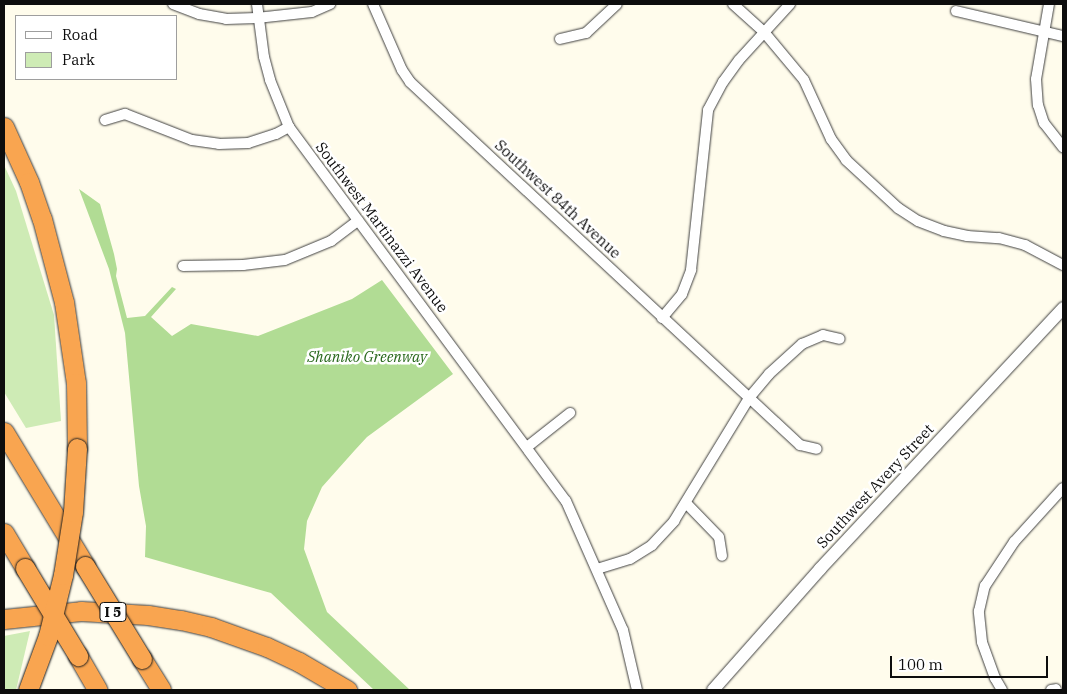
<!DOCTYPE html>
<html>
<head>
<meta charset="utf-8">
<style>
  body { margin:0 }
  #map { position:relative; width:1067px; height:694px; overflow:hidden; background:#fffcec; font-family:"IBM Plex Serif",serif }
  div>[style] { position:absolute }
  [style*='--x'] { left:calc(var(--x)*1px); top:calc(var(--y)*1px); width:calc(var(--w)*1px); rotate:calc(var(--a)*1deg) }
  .green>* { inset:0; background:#ceebb5 }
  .forest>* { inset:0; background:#b1dc94 }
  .roads { filter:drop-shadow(0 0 1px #404040) drop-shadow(0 0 1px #404040) }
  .minor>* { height:10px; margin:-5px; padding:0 5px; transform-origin:5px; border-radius:5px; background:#fff }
  .tertiary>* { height:12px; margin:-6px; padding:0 6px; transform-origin:6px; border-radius:6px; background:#fff }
  .motorway>* { height:19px; margin:-9.5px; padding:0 9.5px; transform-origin:9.5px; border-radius:9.5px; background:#f9a550 }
  .bridges { filter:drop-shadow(0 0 1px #1e1e1e) drop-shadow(0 0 1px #1e1e1e) }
  .motorway-bridge>* { height:19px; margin:-9.5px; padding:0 9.5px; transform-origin:9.5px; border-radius:9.5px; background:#f9a550 }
  span { translate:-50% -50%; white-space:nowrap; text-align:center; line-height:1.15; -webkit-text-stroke:5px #fff; paint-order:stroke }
  .shield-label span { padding:1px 4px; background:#fff; border:1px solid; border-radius:4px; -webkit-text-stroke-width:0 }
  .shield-label { font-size:14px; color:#0d0d0d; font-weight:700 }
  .street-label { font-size:15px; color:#0d0d0d }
  .park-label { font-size:15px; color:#27671b; font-style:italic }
  .frame { position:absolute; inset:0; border:5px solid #0d0d0d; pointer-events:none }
  .legend { position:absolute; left:15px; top:15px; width:162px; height:65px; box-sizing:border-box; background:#fff; border:1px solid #9e9e9e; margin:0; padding:6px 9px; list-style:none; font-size:15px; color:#0d0d0d }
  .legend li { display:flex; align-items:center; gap:10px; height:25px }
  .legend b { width:25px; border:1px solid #9e9e9e }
  .scale { position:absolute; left:890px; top:656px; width:158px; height:22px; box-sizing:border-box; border:2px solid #0d0d0d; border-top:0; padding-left:6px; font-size:15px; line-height:18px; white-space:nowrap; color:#0d0d0d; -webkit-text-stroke:4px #fff; paint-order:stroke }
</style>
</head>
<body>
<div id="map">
  <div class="green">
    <div style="clip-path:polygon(4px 165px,16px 191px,54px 315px,61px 421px,26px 428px,4px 392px)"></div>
    <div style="clip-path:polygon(30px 631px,16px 690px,4px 689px,4px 636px)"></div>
  </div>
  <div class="forest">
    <div style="clip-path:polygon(79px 189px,100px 204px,114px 254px,117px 269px,116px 276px,127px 318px,145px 316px,172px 287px,176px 289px,151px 317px,172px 336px,191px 324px,258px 336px,352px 299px,382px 280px,453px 374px,367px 437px,355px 450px,322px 487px,307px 521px,304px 549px,327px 612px,410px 690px,374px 690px,271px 593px,145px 557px,146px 526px,139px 486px,125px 333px,109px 269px)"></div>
  </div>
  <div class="roads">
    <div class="minor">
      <div style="--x:173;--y:4;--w:28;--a:21"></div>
      <div style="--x:199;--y:14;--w:27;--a:10"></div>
      <div style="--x:226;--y:19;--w:31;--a:-2"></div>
      <div style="--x:257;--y:18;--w:55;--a:-6.2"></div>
      <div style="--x:312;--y:12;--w:20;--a:-24"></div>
      <div style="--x:257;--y:4;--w:53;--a:82.5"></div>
      <div style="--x:264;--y:57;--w:24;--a:75"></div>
      <div style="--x:270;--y:80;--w:51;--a:68"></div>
      <div style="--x:289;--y:127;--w:465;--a:53.5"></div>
      <div style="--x:566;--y:501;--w:141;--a:66.2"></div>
      <div style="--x:623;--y:630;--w:62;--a:76.9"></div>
      <div style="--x:373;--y:4;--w:72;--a:66.3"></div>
      <div style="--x:402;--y:70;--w:14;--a:56"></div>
      <div style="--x:410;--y:82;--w:533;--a:42.95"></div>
      <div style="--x:800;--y:445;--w:17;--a:13"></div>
      <div style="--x:733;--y:4;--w:42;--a:42.1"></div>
      <div style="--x:764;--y:32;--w:62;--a:50.2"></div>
      <div style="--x:804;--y:80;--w:65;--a:65.4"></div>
      <div style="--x:831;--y:139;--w:26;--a:54"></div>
      <div style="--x:846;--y:160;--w:71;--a:42.7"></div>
      <div style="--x:898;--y:208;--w:24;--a:33"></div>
      <div style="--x:918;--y:221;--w:28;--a:21"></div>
      <div style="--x:944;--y:231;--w:24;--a:12"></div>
      <div style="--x:967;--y:236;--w:32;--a:4"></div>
      <div style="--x:999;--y:238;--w:27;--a:15"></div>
      <div style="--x:1025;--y:245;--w:43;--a:27.8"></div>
      <div style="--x:1049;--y:4;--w:76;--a:99.8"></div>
      <div style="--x:1036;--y:79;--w:26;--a:86"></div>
      <div style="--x:1038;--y:105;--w:19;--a:72"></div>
      <div style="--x:1044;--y:123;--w:31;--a:52"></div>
      <div style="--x:956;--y:11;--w:110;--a:13.2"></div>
      <div style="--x:560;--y:39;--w:27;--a:-13"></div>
      <div style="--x:586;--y:33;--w:42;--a:-43.1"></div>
      <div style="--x:105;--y:120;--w:21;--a:-17"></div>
      <div style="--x:125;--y:114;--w:72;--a:21.2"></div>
      <div style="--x:192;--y:140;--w:27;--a:8"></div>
      <div style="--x:219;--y:144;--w:29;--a:-2"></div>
      <div style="--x:248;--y:143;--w:29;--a:-18"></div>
      <div style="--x:276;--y:134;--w:15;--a:-28"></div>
      <div style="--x:183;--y:266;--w:60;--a:-1"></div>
      <div style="--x:243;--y:265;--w:42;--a:-6.8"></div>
      <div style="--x:285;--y:260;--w:50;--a:-22.4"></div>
      <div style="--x:331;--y:241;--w:34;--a:-37"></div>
      <div style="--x:662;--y:318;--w:31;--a:-50"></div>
      <div style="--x:682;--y:294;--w:26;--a:-69"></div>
      <div style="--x:691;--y:270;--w:161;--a:-83.9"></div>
      <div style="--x:708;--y:110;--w:32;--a:-62"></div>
      <div style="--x:723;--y:82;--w:27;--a:-54"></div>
      <div style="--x:739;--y:60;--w:76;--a:-47.7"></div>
      <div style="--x:527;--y:447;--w:55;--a:-38.3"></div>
      <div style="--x:686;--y:503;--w:47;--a:45.9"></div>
      <div style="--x:719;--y:537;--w:19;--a:81"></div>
      <div style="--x:597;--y:569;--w:34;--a:-17"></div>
      <div style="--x:630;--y:559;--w:26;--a:-32"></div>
      <div style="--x:652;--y:545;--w:33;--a:-47"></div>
      <div style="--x:674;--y:521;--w:144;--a:-58.6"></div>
      <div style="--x:749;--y:398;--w:31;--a:-50"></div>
      <div style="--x:769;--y:374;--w:45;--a:-42.3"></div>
      <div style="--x:802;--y:344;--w:23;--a:-23"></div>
      <div style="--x:823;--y:335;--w:17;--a:13"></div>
      <div style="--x:1002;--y:690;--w:14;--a:-120"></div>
      <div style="--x:995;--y:678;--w:38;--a:-110"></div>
      <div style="--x:982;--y:642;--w:31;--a:-96"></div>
      <div style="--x:979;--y:611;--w:26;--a:-77"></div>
      <div style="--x:985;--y:586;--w:53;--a:-56.6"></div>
      <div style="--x:1014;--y:542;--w:73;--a:-47.8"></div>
      <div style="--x:1051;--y:690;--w:5;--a:-11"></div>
    </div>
    <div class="tertiary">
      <div style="--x:713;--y:690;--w:162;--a:-48.5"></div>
      <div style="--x:820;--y:569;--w:357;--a:-47"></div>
    </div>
    <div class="motorway">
      <div style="--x:4;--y:127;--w:60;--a:65.6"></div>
      <div style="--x:29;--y:182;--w:39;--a:71"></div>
      <div style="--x:42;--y:219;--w:86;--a:75.2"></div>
      <div style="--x:64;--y:302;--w:82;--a:81.6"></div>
      <div style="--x:76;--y:383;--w:65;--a:89.1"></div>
      <div style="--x:4;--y:432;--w:157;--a:58.8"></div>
      <div style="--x:4;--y:533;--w:41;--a:59"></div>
      <div style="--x:4;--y:619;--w:77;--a:-5.9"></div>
      <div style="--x:81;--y:611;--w:67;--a:3.4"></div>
      <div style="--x:148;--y:615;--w:33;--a:9"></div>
      <div style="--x:181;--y:620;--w:31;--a:13"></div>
      <div style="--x:211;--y:627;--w:59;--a:19.7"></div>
      <div style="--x:267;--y:647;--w:35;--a:25"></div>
      <div style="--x:299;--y:662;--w:56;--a:30.3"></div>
      <div style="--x:78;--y:656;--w:39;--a:60"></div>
      <div style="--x:142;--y:659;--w:36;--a:58"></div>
    </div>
  </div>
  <div class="bridges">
    <div class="motorway-bridge">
      <div style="--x:85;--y:566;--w:109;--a:58.5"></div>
      <div style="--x:25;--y:568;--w:103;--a:58.9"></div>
      <div style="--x:28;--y:690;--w:58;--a:-69.7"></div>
      <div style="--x:48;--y:636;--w:63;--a:-76.2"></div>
      <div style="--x:63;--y:575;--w:64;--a:-81"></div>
      <div style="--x:73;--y:512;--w:64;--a:-86.4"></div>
    </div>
  </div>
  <div class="shield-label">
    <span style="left:113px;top:612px">I 5</span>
  </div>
  <div class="street-label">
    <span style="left:558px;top:199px;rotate:43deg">Southwest 84th Avenue</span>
    <span style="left:382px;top:227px;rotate:53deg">Southwest Martinazzi Avenue</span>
    <span style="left:875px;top:486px;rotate:-47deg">Southwest Avery Street</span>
  </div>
  <div class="park-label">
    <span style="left:367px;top:357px">Shaniko Greenway</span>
  </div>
  <div class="frame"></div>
  <ul class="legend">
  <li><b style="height:6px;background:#fff"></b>Road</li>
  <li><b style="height:14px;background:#ceebb5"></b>Park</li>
  </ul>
  <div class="scale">100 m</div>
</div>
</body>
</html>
